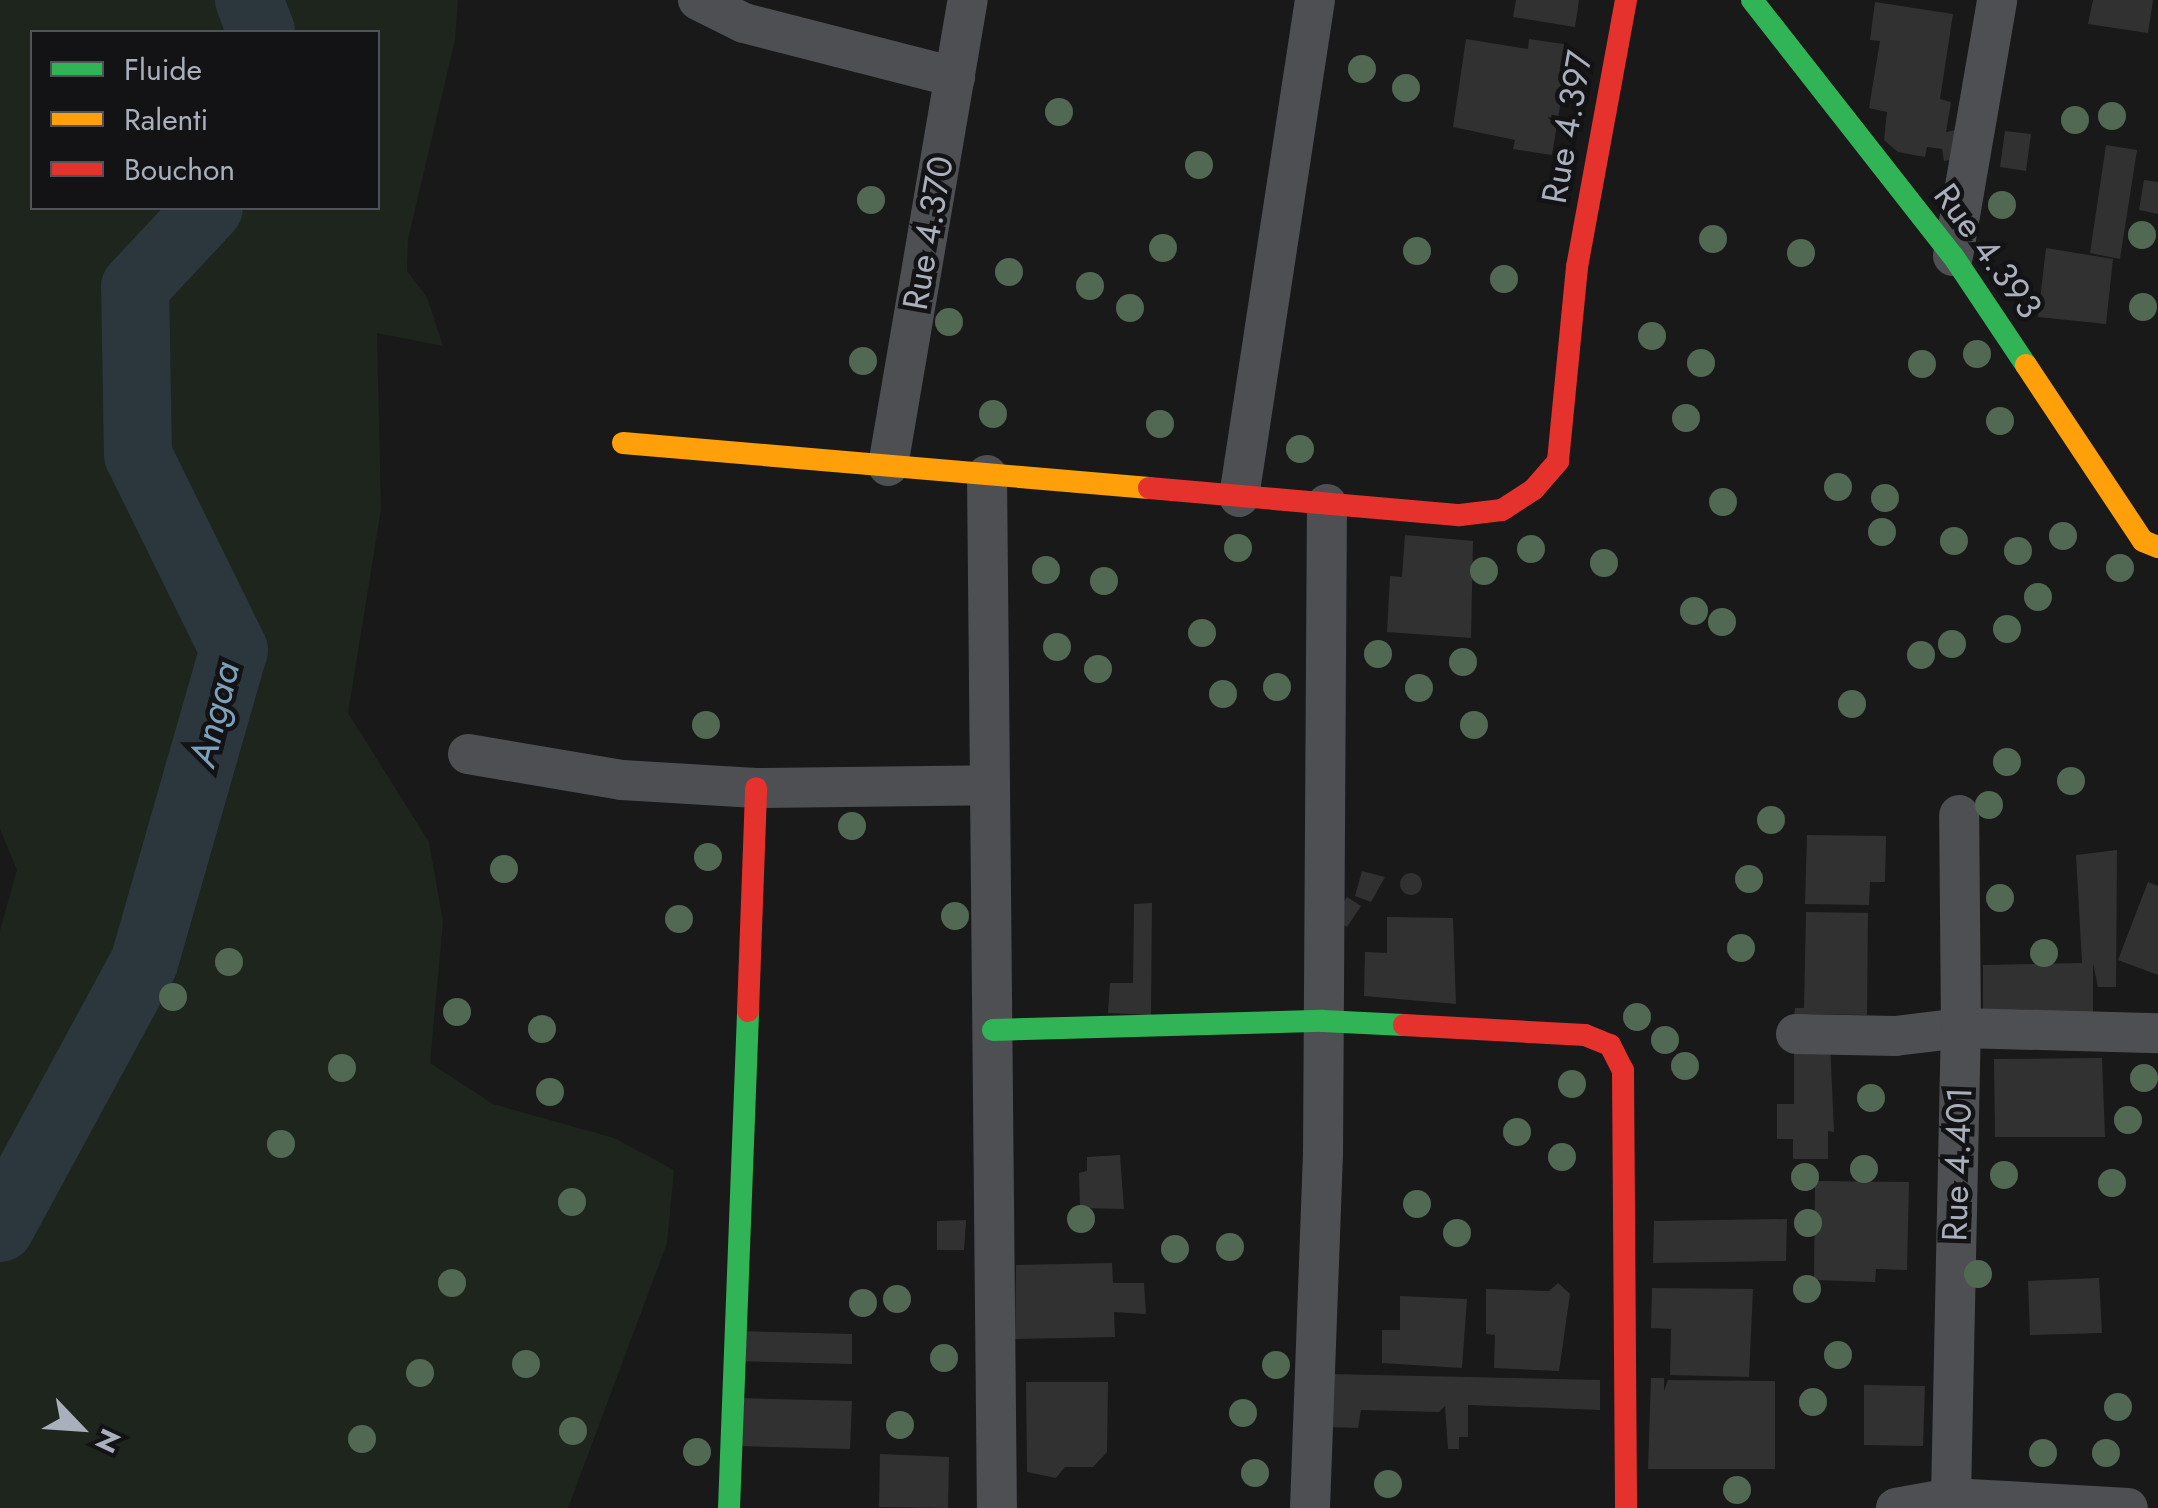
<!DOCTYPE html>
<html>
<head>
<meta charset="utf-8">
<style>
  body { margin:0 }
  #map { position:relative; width:2158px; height:1508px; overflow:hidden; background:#19191a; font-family:Jost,sans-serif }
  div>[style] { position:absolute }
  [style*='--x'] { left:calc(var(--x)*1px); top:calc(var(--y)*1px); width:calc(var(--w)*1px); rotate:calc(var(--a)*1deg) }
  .green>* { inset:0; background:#1d251d }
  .river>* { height:68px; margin:-34px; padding:0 34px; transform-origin:34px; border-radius:34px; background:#2b363d }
  .building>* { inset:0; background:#313132 }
  .round { border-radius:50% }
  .street>* { height:40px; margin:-20px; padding:0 20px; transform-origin:20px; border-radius:20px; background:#4d4f53 }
  .fast>* { height:22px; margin:-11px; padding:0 11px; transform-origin:11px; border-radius:11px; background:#30b455 }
  .slow>* { height:22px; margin:-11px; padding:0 11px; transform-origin:11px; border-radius:11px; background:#ff9f0a }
  .jam>* { height:22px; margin:-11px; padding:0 11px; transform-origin:11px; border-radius:11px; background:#e5322d }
  .trees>* { width:28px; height:28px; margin:-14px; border-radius:50%; background:#516852 }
  span { translate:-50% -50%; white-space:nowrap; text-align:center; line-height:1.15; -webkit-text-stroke:9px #131316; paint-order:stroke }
  .street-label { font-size:35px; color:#a9b0bc }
  .water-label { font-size:38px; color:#7ea1ba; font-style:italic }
  .legend { position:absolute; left:30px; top:30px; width:350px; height:180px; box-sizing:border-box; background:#131316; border:2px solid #4f5258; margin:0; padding:12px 18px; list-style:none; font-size:30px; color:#a9b0bc }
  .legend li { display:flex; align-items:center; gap:20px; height:50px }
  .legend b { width:50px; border:2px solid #4f5258 }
  .north { position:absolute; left:30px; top:1378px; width:100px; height:100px; -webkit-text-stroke:8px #131316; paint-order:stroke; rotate:115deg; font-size:28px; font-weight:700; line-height:40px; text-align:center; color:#a9b0bc }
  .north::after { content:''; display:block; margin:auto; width:35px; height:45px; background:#a9b0bc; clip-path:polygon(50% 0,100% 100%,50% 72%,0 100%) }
</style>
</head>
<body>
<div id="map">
  <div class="green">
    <div style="clip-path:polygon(evenodd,0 0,458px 0,455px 40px,408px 239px,407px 271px,427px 297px,443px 346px,377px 333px,381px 509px,348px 713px,429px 842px,443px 922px,430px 1063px,493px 1104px,614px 1138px,674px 1170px,667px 1243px,568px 1508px,0 1508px,0 930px,17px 870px,0 829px,0 0,32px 32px,378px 32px,378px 208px,32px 208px,32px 32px)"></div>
  </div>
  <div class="river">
    <div style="--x:249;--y:0;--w:34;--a:69"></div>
    <div style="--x:0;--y:1228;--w:302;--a:-61.5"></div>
    <div style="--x:144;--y:963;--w:326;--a:-74"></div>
    <div style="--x:234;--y:650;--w:217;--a:-116.2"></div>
    <div style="--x:138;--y:455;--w:168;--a:-91"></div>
    <div style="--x:135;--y:287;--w:108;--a:-46.9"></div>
  </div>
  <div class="building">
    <div style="clip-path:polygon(1516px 0,1579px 0,1575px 27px,1513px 17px)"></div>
    <div style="clip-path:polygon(2093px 0,2153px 0,2148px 33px,2088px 24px)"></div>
    <div style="clip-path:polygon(1875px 2px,1953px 14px,1940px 99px,1951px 102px,1946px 132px,1961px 129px,1964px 158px,1944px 161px,1942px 149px,1927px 147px,1925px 157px,1898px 152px,1884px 140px,1887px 112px,1869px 108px,1880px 41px,1870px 40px)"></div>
    <div style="clip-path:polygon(1466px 39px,1528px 49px,1529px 39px,1570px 45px,1552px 155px,1513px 149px,1515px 140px,1453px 127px)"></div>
    <div style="clip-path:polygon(2005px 131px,2031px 134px,2026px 171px,2000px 167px)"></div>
    <div style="clip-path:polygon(2106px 145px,2137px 150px,2120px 259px,2090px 253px)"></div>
    <div style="clip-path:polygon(2144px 180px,2158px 182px,2158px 214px,2139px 210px)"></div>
    <div style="clip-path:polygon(2046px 248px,2113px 259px,2106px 324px,2038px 317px)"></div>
    <div style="clip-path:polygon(1405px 535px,1473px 541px,1471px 638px,1387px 632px,1390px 576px,1402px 577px)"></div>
    <div style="clip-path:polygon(1807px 835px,1886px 836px,1885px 882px,1870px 882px,1869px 905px,1805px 904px)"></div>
    <div style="clip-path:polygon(2117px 850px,2116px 987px,2098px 987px,2093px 963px,2093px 1019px,1983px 1010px,1983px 965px,2082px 963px,2076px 855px)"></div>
    <div style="clip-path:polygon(1362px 871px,1385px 877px,1371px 902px,1355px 896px)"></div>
    <div class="round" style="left:1400px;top:873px;width:22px;height:22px"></div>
    <div style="clip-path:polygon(2148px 882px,2158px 886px,2158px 975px,2118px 960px)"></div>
    <div style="clip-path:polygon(1347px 897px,1361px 906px,1347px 927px,1333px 918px)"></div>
    <div style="clip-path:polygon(1152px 903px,1151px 1015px,1108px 1013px,1110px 983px,1133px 983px,1134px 904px)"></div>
    <div style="clip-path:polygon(1806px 912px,1868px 913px,1867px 1015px,1809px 1014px,1793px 1025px,1795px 1008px,1804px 1008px)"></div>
    <div style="clip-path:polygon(1387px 917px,1453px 918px,1456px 1004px,1364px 996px,1365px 952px,1387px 953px)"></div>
    <div style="clip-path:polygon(1794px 1040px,1830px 1041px,1834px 1132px,1828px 1131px,1828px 1159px,1793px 1159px,1793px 1139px,1777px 1139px,1777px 1104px,1794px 1104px)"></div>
    <div style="clip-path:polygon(2102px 1058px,2105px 1137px,1995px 1137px,1994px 1059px)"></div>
    <div style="clip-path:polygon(1120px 1155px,1124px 1209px,1080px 1208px,1079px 1173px,1087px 1171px,1087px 1157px)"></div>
    <div style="clip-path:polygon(1815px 1181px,1909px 1182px,1907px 1270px,1876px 1269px,1875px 1282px,1814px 1280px)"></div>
    <div style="clip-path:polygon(1787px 1219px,1786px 1261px,1653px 1263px,1654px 1221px)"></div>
    <div style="clip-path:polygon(966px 1220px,964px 1250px,937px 1250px,937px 1221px)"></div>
    <div style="clip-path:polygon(1112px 1263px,1113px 1283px,1144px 1283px,1146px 1314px,1114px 1312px,1115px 1337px,1015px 1339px,1016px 1265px)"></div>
    <div style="clip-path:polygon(2099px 1278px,2102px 1333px,2030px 1335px,2028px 1281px)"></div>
    <div style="clip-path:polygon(1558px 1283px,1570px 1294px,1559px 1371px,1494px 1368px,1495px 1335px,1486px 1334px,1486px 1289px,1549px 1291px)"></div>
    <div style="clip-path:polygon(1652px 1288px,1753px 1289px,1749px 1377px,1670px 1375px,1671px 1329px,1651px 1328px)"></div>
    <div style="clip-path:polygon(1400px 1296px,1467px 1299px,1462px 1368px,1382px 1363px,1382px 1330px,1400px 1330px)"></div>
    <div style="clip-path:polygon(738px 1331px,852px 1334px,852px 1364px,737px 1361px)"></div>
    <div style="clip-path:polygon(1329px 1374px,1600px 1380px,1600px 1410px,1468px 1405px,1468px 1437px,1459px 1437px,1459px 1449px,1448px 1449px,1445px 1406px,1439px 1412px,1361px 1410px,1358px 1428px,1328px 1427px)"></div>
    <div style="clip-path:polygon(1651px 1378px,1664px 1378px,1664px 1391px,1668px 1380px,1775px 1381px,1775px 1469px,1648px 1469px)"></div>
    <div style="clip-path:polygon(1026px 1382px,1108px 1382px,1107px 1452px,1093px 1467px,1065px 1467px,1056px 1478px,1027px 1472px)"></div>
    <div style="clip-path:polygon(1864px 1385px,1925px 1386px,1923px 1446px,1864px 1445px)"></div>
    <div style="clip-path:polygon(737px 1398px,852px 1401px,850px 1449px,736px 1446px)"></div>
    <div style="clip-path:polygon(880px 1454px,949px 1457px,948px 1508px,879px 1507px)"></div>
  </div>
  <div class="street">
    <div style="--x:698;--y:0;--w:51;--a:26.6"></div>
    <div style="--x:744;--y:23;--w:218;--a:14.4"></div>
    <div style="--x:1953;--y:256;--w:260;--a:-80.2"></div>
    <div style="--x:888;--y:466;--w:473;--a:-80.3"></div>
    <div style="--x:987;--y:475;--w:1033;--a:89.45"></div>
    <div style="--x:1239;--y:497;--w:503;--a:-81.31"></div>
    <div style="--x:468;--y:754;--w:156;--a:9.6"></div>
    <div style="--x:622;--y:780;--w:134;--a:3.4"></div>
    <div style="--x:756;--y:788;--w:234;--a:-0.7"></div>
    <div style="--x:1796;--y:1034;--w:99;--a:1.2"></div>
    <div style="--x:1895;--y:1036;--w:66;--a:-6.9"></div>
    <div style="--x:1961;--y:1028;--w:213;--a:-90.5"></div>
    <div style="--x:1951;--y:1498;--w:470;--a:-88.8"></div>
    <div style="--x:1961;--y:1028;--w:197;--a:1.5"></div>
    <div style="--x:1310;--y:1508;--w:354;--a:-87.9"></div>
    <div style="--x:1323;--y:1154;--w:650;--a:-89.65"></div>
    <div style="--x:1896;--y:1508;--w:56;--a:-10.3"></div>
    <div style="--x:1951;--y:1498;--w:177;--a:3.2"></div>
  </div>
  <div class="fast">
    <div style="--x:1752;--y:0;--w:325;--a:51.9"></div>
    <div style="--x:1953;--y:256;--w:131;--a:56.2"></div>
    <div style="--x:993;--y:1030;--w:330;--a:-1.6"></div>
    <div style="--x:1323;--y:1021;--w:81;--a:2.8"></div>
    <div style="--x:729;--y:1508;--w:497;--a:-87.8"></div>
  </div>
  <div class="slow">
    <div style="--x:2026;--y:365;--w:211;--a:56.4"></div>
    <div style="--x:2143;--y:541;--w:16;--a:22"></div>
    <div style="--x:623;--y:443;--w:528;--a:4.89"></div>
  </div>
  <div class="jam">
    <div style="--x:1149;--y:488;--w:312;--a:5"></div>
    <div style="--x:1460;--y:515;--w:42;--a:-6.8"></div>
    <div style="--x:1502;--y:510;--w:38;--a:-33"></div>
    <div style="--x:1534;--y:489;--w:37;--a:-49"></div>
    <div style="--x:1558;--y:461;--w:195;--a:-84.4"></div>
    <div style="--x:1577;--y:267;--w:271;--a:-79.6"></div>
    <div style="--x:748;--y:1011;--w:223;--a:-87.9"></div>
    <div style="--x:1404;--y:1025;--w:181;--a:3.2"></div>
    <div style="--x:1585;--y:1035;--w:27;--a:22"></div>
    <div style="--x:1610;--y:1045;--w:28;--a:63"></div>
    <div style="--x:1623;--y:1070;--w:438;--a:89.6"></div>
  </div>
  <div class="trees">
    <div style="left:1362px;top:69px"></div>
    <div style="left:1406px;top:88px"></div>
    <div style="left:1059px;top:112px"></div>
    <div style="left:2112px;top:116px"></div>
    <div style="left:2075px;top:120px"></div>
    <div style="left:1199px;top:165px"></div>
    <div style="left:871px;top:200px"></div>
    <div style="left:2002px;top:205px"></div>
    <div style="left:2142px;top:235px"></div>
    <div style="left:1713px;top:239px"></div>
    <div style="left:1163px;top:248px"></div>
    <div style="left:1417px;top:251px"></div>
    <div style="left:1801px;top:253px"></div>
    <div style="left:1009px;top:272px"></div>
    <div style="left:1504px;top:279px"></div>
    <div style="left:1090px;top:286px"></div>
    <div style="left:2143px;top:307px"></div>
    <div style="left:1130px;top:308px"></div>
    <div style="left:949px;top:322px"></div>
    <div style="left:1652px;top:336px"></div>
    <div style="left:1977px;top:354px"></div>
    <div style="left:863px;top:361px"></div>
    <div style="left:1701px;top:363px"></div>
    <div style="left:1922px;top:364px"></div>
    <div style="left:993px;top:414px"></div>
    <div style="left:1686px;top:418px"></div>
    <div style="left:2000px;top:421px"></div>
    <div style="left:1160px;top:424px"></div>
    <div style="left:1300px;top:449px"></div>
    <div style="left:1838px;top:487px"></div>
    <div style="left:1885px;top:498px"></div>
    <div style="left:1723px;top:502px"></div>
    <div style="left:1882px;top:532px"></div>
    <div style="left:2063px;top:536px"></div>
    <div style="left:1954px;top:541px"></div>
    <div style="left:1238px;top:548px"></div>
    <div style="left:1531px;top:549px"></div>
    <div style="left:2018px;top:551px"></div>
    <div style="left:1604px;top:563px"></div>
    <div style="left:2120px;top:568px"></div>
    <div style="left:1046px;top:570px"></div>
    <div style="left:1484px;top:571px"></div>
    <div style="left:1104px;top:581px"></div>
    <div style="left:2038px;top:597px"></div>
    <div style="left:1694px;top:611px"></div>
    <div style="left:1722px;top:622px"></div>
    <div style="left:2007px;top:629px"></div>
    <div style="left:1202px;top:633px"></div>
    <div style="left:1952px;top:644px"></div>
    <div style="left:1057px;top:647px"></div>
    <div style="left:1378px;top:654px"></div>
    <div style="left:1921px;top:655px"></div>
    <div style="left:1463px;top:662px"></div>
    <div style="left:1098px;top:669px"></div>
    <div style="left:1277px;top:687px"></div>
    <div style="left:1419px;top:688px"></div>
    <div style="left:1223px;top:694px"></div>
    <div style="left:1852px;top:704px"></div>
    <div style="left:706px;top:725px"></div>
    <div style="left:1474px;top:725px"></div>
    <div style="left:2007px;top:762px"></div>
    <div style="left:2071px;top:781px"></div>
    <div style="left:1989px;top:805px"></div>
    <div style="left:1771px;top:820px"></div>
    <div style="left:852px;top:826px"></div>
    <div style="left:708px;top:857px"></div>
    <div style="left:504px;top:869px"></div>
    <div style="left:1749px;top:879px"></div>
    <div style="left:2000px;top:898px"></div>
    <div style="left:955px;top:916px"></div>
    <div style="left:679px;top:919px"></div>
    <div style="left:1741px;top:948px"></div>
    <div style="left:2044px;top:953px"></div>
    <div style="left:229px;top:962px"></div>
    <div style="left:173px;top:997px"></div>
    <div style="left:457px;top:1012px"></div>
    <div style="left:1637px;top:1017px"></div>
    <div style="left:542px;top:1029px"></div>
    <div style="left:1665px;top:1040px"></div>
    <div style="left:1685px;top:1066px"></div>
    <div style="left:342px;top:1068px"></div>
    <div style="left:2144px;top:1078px"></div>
    <div style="left:1572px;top:1084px"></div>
    <div style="left:550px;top:1092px"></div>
    <div style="left:1871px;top:1098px"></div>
    <div style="left:2128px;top:1120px"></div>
    <div style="left:1517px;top:1132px"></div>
    <div style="left:281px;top:1144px"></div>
    <div style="left:1562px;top:1157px"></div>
    <div style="left:1864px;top:1169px"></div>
    <div style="left:2004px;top:1175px"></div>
    <div style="left:1805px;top:1177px"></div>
    <div style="left:2112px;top:1183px"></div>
    <div style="left:572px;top:1202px"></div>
    <div style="left:1417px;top:1204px"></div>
    <div style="left:1081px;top:1219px"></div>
    <div style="left:1808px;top:1223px"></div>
    <div style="left:1457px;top:1233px"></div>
    <div style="left:1230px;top:1247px"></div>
    <div style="left:1175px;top:1249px"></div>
    <div style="left:1978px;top:1274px"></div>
    <div style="left:452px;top:1283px"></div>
    <div style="left:1807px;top:1289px"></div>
    <div style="left:897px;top:1299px"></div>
    <div style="left:863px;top:1303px"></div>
    <div style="left:1838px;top:1355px"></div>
    <div style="left:944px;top:1358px"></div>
    <div style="left:526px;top:1364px"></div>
    <div style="left:1276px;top:1365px"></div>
    <div style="left:420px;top:1373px"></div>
    <div style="left:1813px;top:1402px"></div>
    <div style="left:2118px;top:1407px"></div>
    <div style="left:1243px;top:1413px"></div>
    <div style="left:900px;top:1425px"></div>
    <div style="left:573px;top:1431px"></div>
    <div style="left:362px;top:1439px"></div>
    <div style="left:697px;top:1452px"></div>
    <div style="left:2043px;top:1453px"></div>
    <div style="left:2106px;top:1453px"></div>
    <div style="left:1255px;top:1473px"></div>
    <div style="left:1388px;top:1484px"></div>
    <div style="left:1737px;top:1490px"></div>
  </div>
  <div class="street-label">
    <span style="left:1567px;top:127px;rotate:-80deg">Rue 4.397</span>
    <span style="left:928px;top:233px;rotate:-80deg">Rue 4.370</span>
    <span style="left:1988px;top:251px;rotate:54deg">Rue 4.393</span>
    <span style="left:1957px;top:1164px;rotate:-88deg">Rue 4.401</span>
  </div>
  <div class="water-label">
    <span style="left:214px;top:714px;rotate:-76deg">Angaa</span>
  </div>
  <ul class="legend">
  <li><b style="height:12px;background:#30b455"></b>Fluide</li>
  <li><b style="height:12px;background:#ff9f0a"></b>Ralenti</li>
  <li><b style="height:12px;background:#e5322d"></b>Bouchon</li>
  </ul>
  <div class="north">N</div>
</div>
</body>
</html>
